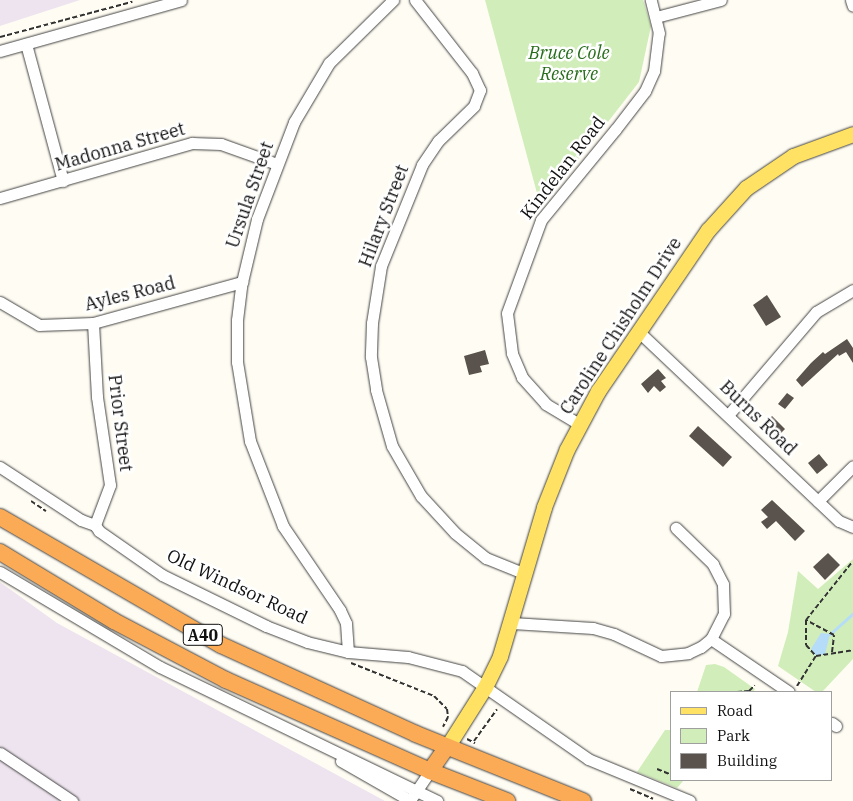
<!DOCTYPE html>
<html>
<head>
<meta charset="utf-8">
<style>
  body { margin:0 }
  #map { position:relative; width:853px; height:801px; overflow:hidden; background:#fffdf3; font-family:"IBM Plex Serif",serif }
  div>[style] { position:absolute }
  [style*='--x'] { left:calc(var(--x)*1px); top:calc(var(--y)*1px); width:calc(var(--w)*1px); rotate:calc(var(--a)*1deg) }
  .industrial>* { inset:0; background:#eee4ef }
  .green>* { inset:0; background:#d1edba }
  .water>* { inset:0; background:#b5dcf9 }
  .stream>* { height:3px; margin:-1.5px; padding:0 1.5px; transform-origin:1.5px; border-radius:1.5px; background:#b5dcf9 }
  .building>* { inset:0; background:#5a524c }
  .path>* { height:2px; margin-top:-1px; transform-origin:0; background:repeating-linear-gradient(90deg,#323232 0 5px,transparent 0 7.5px) }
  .roads { filter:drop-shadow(0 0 1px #434343) drop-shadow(0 0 1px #434343) }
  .minor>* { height:11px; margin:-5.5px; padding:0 5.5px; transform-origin:5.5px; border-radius:5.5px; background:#fff }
  .major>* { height:15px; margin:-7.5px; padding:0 7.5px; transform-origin:7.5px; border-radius:7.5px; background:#ffe263 }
  .highway>* { height:16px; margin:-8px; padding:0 8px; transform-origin:8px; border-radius:8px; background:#fbab55 }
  span { translate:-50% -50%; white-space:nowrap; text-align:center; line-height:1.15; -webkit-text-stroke:5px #fff; paint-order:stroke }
  .shield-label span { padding:1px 4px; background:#fff; border:1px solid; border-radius:4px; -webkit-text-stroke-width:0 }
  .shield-label { font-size:16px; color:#101010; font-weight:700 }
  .park-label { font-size:18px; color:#276d1b; font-style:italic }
  .street-label { font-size:18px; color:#101010 }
  .legend { position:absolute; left:670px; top:691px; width:162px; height:90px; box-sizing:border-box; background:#fff; border:1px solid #9f9f9f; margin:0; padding:6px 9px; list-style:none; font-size:15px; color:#101010 }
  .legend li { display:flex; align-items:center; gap:10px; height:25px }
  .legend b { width:25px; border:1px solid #9f9f9f }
</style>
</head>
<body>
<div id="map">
  <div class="industrial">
    <div style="clip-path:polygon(0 0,80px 0,0 26px)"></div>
    <div style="clip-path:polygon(0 582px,57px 623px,385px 801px,0 801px)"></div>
  </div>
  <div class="green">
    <div style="clip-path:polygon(485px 0,643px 0,651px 26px,639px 82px,541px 208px)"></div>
    <div style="clip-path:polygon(853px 559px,853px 659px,822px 692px,816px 692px,778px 666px,788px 632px,798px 571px,818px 589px)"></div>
    <div style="clip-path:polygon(715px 664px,724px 667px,755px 689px,753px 692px,697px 692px,706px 665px)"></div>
    <div style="clip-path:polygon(665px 730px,672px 730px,672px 780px,684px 780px,677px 788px,637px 772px)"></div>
  </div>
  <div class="water">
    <div style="clip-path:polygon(821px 633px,830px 634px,825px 654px,816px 656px,811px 649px)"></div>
  </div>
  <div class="stream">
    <div style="--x:830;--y:634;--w:31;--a:-42"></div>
  </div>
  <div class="building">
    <div style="clip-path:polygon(767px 295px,781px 317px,766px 326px,753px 305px)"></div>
    <div style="clip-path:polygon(847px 339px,853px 348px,853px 363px,846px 352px,839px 356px,838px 354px,802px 387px,796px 380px,811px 363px,823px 352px,825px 354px)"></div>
    <div style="clip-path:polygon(485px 350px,489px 364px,480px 366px,482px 372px,469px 375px,464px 356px)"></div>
    <div style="clip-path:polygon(658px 369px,666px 378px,661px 381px,666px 387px,660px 392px,654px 386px,648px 393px,641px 384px)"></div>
    <div style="clip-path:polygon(787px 393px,794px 398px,785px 409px,778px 404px)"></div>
    <div style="clip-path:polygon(772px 416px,785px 429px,777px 437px,764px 424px)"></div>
    <div style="clip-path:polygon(698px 426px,732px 457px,723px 467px,689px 436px)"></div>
    <div style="clip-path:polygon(819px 454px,828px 465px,817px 474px,808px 463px)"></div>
    <div style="clip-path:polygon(772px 500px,805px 531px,795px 541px,776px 521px,767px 529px,761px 522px,768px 517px,761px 510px)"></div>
    <div style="clip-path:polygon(828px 553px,840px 565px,825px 580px,813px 567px)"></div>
  </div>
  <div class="path">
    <div style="--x:0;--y:37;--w:137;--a:-14.9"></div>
    <div style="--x:31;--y:501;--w:18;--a:34"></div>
    <div style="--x:806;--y:620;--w:25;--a:90"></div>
    <div style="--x:806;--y:645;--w:15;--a:48"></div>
    <div style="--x:832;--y:652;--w:17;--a:-83"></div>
    <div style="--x:834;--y:635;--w:32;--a:-152"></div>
    <div style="--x:806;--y:620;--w:75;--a:-51.5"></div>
    <div style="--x:351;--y:663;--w:89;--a:21.7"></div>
    <div style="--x:434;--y:696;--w:18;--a:45"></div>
    <div style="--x:447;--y:709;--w:8;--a:83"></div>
    <div style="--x:448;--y:717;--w:11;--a:117"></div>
    <div style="--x:797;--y:686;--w:36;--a:-58"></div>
    <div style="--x:816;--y:656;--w:37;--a:-9"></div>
    <div style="--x:737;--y:692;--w:12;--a:-5"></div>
    <div style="--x:749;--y:691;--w:8;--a:-45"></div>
    <div style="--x:467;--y:739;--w:9;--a:27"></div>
    <div style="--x:474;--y:741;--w:39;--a:-54"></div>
    <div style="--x:657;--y:769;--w:16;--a:22"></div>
    <div style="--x:630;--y:789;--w:25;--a:23"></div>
  </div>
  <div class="roads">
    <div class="minor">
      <div style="--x:415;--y:0;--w:93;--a:52"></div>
      <div style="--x:472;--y:73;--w:19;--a:65"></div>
      <div style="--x:480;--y:90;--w:17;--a:111"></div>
      <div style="--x:474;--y:106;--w:50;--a:135.8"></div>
      <div style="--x:438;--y:141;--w:29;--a:124"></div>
      <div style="--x:422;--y:165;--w:109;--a:112.1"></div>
      <div style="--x:381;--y:266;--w:58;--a:99"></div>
      <div style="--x:372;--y:323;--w:34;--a:92"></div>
      <div style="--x:371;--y:357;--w:33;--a:81"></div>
      <div style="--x:376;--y:390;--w:58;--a:74.1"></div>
      <div style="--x:392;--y:446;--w:58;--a:59.9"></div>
      <div style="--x:421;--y:496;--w:50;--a:47.4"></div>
      <div style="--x:455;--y:533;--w:40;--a:39"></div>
      <div style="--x:486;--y:558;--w:40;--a:22"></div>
      <div style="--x:851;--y:0;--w:6;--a:72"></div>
      <div style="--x:656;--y:17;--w:67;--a:-14.7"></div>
      <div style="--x:26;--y:44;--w:142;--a:74.9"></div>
      <div style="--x:0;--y:51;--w:188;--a:-15.7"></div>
      <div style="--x:0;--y:198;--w:200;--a:-16"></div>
      <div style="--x:192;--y:143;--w:29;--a:2"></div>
      <div style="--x:221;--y:144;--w:59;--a:19.7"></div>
      <div style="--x:0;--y:302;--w:45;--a:30.5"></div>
      <div style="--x:39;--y:325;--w:54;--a:-2.1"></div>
      <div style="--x:93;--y:323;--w:155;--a:-15.4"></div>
      <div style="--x:93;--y:323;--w:74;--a:86.9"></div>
      <div style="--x:97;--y:397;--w:89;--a:81.6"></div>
      <div style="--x:110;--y:485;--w:43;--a:110.6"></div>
      <div style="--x:639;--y:332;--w:275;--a:43.4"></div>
      <div style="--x:839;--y:521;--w:15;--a:23"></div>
      <div style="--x:729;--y:414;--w:134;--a:-49.5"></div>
      <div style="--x:816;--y:312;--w:43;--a:-30.7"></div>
      <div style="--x:579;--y:424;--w:39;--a:-149"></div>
      <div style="--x:546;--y:404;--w:36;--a:-132"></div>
      <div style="--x:522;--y:377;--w:26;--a:-113"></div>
      <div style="--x:512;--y:353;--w:40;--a:-97.1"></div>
      <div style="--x:507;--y:313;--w:99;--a:-69.9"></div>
      <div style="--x:541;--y:220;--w:117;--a:-50.6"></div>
      <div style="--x:615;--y:130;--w:49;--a:-52.4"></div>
      <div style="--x:645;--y:91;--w:22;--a:-66"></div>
      <div style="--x:654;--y:71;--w:38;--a:-83"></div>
      <div style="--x:659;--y:33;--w:34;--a:-104"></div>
      <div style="--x:0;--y:467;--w:97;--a:33.2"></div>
      <div style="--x:81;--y:520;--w:15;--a:20"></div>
      <div style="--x:95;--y:525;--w:7;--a:56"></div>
      <div style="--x:99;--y:531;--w:77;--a:34.9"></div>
      <div style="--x:162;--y:575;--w:116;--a:26.1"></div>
      <div style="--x:266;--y:626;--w:44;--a:21.3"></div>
      <div style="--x:307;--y:642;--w:42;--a:13.7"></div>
      <div style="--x:348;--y:652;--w:60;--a:4.8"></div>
      <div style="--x:408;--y:657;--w:56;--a:14.5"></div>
      <div style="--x:462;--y:671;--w:154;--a:34.9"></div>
      <div style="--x:588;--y:759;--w:110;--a:22.4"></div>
      <div style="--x:818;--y:501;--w:49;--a:-45"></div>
      <div style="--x:0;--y:572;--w:186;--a:30.7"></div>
      <div style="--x:160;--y:667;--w:308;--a:25.8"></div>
      <div style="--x:512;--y:623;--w:81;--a:3.5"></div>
      <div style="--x:593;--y:628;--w:22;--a:16"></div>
      <div style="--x:614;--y:634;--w:52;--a:25.1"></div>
      <div style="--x:661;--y:656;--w:27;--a:-6"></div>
      <div style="--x:688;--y:653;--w:14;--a:-25"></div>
      <div style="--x:701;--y:647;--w:13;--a:-39"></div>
      <div style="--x:711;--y:639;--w:28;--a:-63"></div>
      <div style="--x:724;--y:614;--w:30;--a:-92"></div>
      <div style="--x:723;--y:584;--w:22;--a:-117"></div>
      <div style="--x:713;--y:564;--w:52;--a:-135.8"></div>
      <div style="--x:711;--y:639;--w:94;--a:34.2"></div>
      <div style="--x:348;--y:652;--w:29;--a:-94"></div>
      <div style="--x:346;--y:623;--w:14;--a:-115"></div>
      <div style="--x:340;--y:610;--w:102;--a:-124.2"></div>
      <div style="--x:283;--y:526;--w:91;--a:-111.2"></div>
      <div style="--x:250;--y:441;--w:80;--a:-99.3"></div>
      <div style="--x:237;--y:362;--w:42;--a:-90"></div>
      <div style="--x:237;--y:320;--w:38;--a:-83"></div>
      <div style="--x:242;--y:282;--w:65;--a:-76.6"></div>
      <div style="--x:257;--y:219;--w:104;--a:-69.1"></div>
      <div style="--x:294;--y:122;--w:69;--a:-59.3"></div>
      <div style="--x:329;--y:63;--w:90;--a:-44.5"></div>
      <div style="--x:832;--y:723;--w:5;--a:37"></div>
      <div style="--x:0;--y:753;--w:87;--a:33.7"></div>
      <div style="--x:341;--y:761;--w:81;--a:29.7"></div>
      <div style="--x:413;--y:796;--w:30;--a:-56"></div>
    </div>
    <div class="major">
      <div style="--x:447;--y:747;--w:71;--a:-57.7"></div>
      <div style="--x:485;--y:687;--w:34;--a:-64"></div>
      <div style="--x:500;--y:656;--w:155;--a:-73.5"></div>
      <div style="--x:544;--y:507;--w:62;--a:-68.4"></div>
      <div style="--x:567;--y:449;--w:66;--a:-61.9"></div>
      <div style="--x:598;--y:391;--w:195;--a:-55.7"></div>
      <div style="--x:708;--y:230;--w:57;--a:-47.9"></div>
      <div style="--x:746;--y:188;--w:57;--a:-34.2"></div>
      <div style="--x:793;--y:156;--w:64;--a:-20.1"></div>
    </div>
    <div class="highway">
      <div style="--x:0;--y:517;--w:255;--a:30.1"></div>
      <div style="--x:221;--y:645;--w:214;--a:24.5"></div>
      <div style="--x:416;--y:734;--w:180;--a:21.9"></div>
      <div style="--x:0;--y:552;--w:133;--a:31.2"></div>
      <div style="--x:114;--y:621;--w:127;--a:27.8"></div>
      <div style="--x:226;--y:680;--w:223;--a:24"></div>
      <div style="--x:430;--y:771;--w:83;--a:21.3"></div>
      <div style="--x:430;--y:771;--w:29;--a:-55"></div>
    </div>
  </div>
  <div class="shield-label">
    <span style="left:203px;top:635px">A40</span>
  </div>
  <div class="park-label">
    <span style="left:569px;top:64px">Bruce Cole<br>Reserve</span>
  </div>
  <div class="street-label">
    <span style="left:120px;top:147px;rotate:-16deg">Madonna Street</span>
    <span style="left:563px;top:168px;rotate:-52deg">Kindelan Road</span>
    <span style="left:250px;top:195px;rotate:-71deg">Ursula Street</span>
    <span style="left:384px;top:216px;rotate:-69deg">Hilary Street</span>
    <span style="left:130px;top:294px;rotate:-14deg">Ayles Road</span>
    <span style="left:621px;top:326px;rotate:-57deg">Caroline Chisholm Drive</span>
    <span style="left:758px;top:418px;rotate:44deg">Burns Road</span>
    <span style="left:120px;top:423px;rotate:83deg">Prior Street</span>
    <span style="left:237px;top:587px;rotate:25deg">Old Windsor Road</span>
  </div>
  <ul class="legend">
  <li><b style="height:6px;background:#ffe263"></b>Road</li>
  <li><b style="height:14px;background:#d1edba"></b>Park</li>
  <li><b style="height:14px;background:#5a524c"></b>Building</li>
  </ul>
</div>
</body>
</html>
